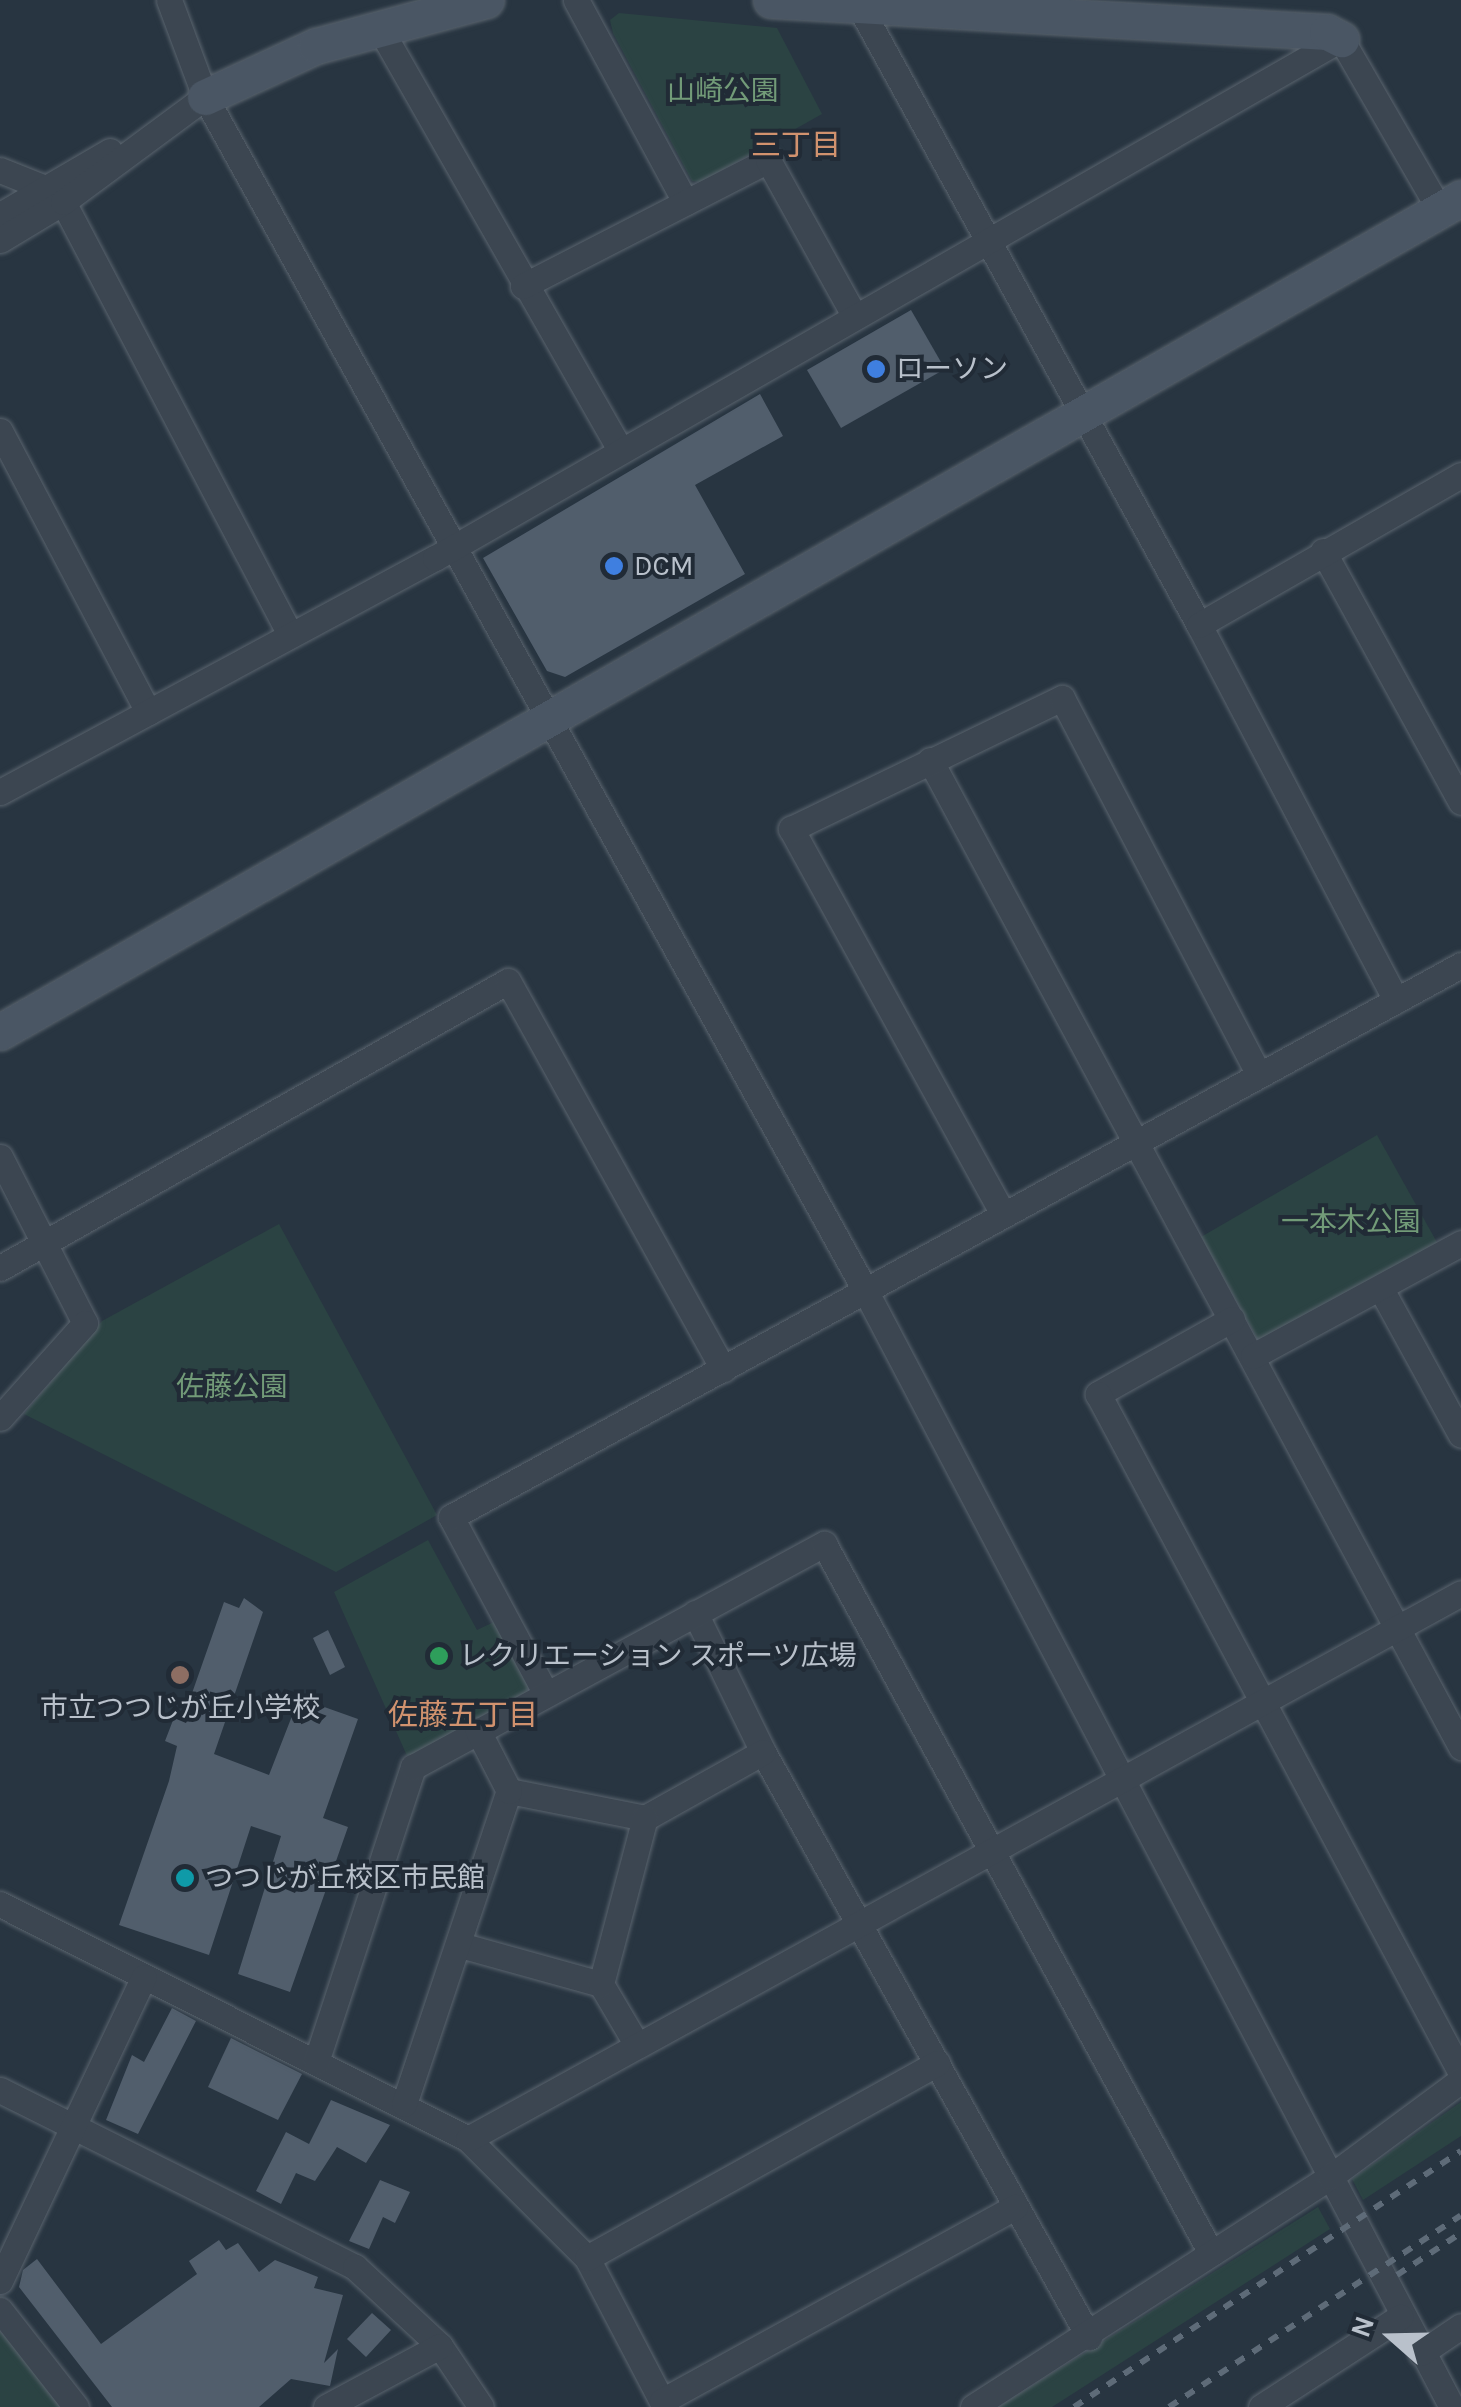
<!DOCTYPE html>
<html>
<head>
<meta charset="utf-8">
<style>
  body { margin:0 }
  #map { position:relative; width:1461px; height:2407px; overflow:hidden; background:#283541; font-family:Karla,"Noto Sans JP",sans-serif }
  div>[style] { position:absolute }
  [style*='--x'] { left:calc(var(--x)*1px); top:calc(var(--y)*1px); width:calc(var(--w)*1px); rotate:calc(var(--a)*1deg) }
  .green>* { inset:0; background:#2b4343 }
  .building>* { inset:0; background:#515e6c }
  .roads { filter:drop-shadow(0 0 2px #5a646e) drop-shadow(0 0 2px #5a646e) }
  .street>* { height:25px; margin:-12.5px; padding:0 12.5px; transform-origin:12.5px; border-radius:12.5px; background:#3c4651 }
  .secondary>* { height:35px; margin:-17.5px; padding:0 17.5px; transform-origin:17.5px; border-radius:17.5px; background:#4a5664 }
  .rail>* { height:6px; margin-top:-3px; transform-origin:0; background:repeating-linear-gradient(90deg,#5e6b78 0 10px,transparent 0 20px) }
  .dots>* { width:28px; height:28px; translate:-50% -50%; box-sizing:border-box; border:5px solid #212b36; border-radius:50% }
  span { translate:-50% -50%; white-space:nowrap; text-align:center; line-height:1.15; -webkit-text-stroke:8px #212b36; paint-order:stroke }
  .park-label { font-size:28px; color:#729b78 }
  .poi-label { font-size:28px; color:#b9c1cb }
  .left { translate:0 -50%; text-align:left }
  .neighbourhood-label { font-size:30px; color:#d1926e }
  .north { position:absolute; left:1341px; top:2287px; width:100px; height:100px; -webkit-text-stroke:8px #212b36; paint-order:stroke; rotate:290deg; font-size:28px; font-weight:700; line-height:40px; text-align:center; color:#b9c1cb }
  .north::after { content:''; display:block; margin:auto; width:35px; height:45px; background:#b9c1cb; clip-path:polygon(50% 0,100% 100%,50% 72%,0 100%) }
</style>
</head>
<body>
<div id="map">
  <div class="green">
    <div style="clip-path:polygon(619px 13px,777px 28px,822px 114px,701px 182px,692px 181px,613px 33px,610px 20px)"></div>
    <div style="clip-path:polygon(1377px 1135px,1439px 1246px,1258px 1340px,1201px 1237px)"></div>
    <div style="clip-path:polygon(279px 1224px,437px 1515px,336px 1572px,24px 1414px,102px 1321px)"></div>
    <div style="clip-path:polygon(428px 1540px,477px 1630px,498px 1620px,530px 1681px,526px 1693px,408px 1758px,334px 1592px)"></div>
    <div style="clip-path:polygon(1461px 2102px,1461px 2136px,1363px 2200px,1352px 2179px)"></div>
    <div style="clip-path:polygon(1318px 2207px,1330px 2229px,1052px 2407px,998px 2407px)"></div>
    <div style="clip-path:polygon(0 2323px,61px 2407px,0 2407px)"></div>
  </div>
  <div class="building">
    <div style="clip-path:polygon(911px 310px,945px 369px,841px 428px,807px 370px)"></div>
    <div style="clip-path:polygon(760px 394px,783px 436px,695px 485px,745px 574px,565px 677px,547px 671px,483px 558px)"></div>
    <div style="clip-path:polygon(244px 1598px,263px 1612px,214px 1754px,269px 1775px,299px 1698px,358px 1719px,323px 1818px,348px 1827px,290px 1992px,238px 1974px,281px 1836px,251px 1826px,209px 1955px,119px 1925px,169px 1781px,177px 1746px,165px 1741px,175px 1715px,184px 1716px,224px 1602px,239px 1608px)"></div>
    <div style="clip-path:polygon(328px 1630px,345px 1667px,330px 1675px,313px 1638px)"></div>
    <div style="clip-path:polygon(172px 2008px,196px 2021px,138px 2134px,106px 2120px,132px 2055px,144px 2062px)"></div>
    <div style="clip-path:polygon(231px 2038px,302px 2074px,278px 2120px,208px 2087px)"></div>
    <div style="clip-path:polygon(331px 2100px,390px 2125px,366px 2163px,337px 2147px,315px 2181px,296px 2173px,281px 2204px,256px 2191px,286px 2132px,309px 2144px)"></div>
    <div style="clip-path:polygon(380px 2180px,410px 2192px,395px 2223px,383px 2217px,369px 2249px,349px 2241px)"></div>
    <div style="clip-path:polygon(219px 2240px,226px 2250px,238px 2243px,259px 2272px,275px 2260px,318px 2277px,314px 2288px,343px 2295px,324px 2363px,338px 2349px,330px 2386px,291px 2379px,259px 2407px,112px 2407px,19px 2287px,23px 2270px,37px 2259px,101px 2344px,197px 2274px,189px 2261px)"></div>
    <div style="clip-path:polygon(372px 2313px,391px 2330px,366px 2357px,347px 2339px)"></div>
  </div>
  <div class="roads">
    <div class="street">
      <div style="--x:169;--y:0;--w:103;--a:69.6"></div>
      <div style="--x:205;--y:97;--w:1366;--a:61.05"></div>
      <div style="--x:866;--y:1292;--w:1260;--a:62.28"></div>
      <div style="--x:576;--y:0;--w:230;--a:61.6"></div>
      <div style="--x:856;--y:0;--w:713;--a:61.24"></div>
      <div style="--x:1199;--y:625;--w:424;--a:62.3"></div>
      <div style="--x:379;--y:27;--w:487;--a:60.3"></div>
      <div style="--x:0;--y:170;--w:48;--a:21.8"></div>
      <div style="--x:63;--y:202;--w:489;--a:62.3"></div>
      <div style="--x:0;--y:215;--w:127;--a:-30.2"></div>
      <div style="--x:0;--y:240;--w:74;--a:-31.1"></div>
      <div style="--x:63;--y:202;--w:177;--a:-36.5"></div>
      <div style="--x:523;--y:286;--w:276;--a:-27.2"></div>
      <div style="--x:768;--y:160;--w:179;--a:61"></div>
      <div style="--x:0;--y:431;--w:318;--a:62.2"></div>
      <div style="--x:1323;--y:551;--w:286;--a:61.2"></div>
      <div style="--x:1199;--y:625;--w:302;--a:-29.8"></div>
      <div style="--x:930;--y:760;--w:1121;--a:61.72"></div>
      <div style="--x:0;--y:792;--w:494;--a:-28.3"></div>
      <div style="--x:435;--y:558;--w:1044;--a:-29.81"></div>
      <div style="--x:1341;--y:39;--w:196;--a:60"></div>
      <div style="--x:0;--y:1157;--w:186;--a:62.9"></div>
      <div style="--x:85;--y:1323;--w:127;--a:131.8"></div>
      <div style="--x:1003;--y:1214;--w:440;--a:-118.8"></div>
      <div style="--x:791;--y:829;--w:301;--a:-25.8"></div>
      <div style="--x:1062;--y:698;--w:425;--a:62.4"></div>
      <div style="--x:0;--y:1268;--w:583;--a:-29.46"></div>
      <div style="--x:508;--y:981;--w:444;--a:61"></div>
      <div style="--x:1381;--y:1289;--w:166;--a:61.3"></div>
      <div style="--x:1232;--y:1319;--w:154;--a:150.8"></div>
      <div style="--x:1098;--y:1394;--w:770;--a:61.87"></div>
      <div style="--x:1253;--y:1356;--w:237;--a:-28.5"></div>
      <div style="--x:695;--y:1613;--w:155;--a:63.9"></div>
      <div style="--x:763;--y:1752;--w:670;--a:60.87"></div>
      <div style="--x:546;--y:1694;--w:201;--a:-118.2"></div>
      <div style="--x:451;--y:1517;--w:1151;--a:-28.66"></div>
      <div style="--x:509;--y:1791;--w:139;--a:11.2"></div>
      <div style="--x:645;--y:1818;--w:135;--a:-29.2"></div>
      <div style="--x:0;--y:1904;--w:524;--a:26.66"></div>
      <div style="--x:468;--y:2139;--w:168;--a:45"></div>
      <div style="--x:587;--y:2258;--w:168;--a:62.4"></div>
      <div style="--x:460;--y:1945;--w:146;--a:15.5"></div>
      <div style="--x:601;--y:1984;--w:71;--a:59.5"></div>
      <div style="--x:601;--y:1984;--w:172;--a:-75.2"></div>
      <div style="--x:316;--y:2062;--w:311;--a:-71.8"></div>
      <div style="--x:413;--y:1767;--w:468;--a:-28.5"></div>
      <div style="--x:824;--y:1544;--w:808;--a:61.37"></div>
      <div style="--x:0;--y:2090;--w:397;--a:26.5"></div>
      <div style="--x:355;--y:2267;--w:116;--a:42.9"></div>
      <div style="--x:440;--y:2346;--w:73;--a:56.1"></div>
      <div style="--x:404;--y:2104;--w:330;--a:-71.5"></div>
      <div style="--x:509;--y:1791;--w:68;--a:-117.3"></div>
      <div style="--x:468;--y:2139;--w:1133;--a:-28.8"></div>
      <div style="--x:587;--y:2258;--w:401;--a:-29.1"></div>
      <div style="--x:0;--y:2281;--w:336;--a:-64.7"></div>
      <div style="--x:0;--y:2310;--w:123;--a:51.9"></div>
      <div style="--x:1421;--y:2353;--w:48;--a:-34"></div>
      <div style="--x:662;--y:2401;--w:403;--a:-28.8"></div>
      <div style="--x:326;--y:2407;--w:129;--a:-28.2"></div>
      <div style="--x:973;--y:2407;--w:425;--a:-32.8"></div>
      <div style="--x:1330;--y:2177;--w:163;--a:-36.5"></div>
      <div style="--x:1261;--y:2407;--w:166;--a:-32.9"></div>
    </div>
    <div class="secondary">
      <div style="--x:771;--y:0;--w:557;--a:3.29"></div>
      <div style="--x:1327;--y:32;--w:16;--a:27"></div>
      <div style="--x:205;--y:97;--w:122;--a:-24.7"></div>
      <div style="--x:316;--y:46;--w:176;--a:-15.1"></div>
      <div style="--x:0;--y:1032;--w:1682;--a:-29.72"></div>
    </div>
  </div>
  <div class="rail">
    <div style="--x:1397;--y:2275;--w:77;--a:-33.3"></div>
    <div style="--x:1074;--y:2407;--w:464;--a:-33.5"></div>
    <div style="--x:1169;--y:2407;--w:349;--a:-33.3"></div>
  </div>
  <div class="dots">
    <div style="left:876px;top:369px;background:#3f7fe0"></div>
    <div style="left:614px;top:566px;background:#3f7fe0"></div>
    <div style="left:439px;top:1656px;background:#2e9e5b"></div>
    <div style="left:180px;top:1675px;background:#8d6e63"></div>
    <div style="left:185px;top:1878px;background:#0f9aa8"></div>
  </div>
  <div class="park-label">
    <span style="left:723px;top:91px">山崎公園</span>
    <span style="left:1351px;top:1222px">一本木公園</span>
    <span style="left:232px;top:1387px">佐藤公園</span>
  </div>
  <div class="poi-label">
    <span class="left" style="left:896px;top:369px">ローソン</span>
    <span class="left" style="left:634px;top:566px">DCM</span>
    <span class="left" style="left:459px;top:1656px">レクリエーション スポーツ広場</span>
    <span style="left:180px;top:1708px">市立つつじが丘小学校</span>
    <span class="left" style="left:205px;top:1878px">つつじが丘校区市民館</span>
  </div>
  <div class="neighbourhood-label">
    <span style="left:796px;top:145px">三丁目</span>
    <span style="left:463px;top:1715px">佐藤五丁目</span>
  </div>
  <div class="north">N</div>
</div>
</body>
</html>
